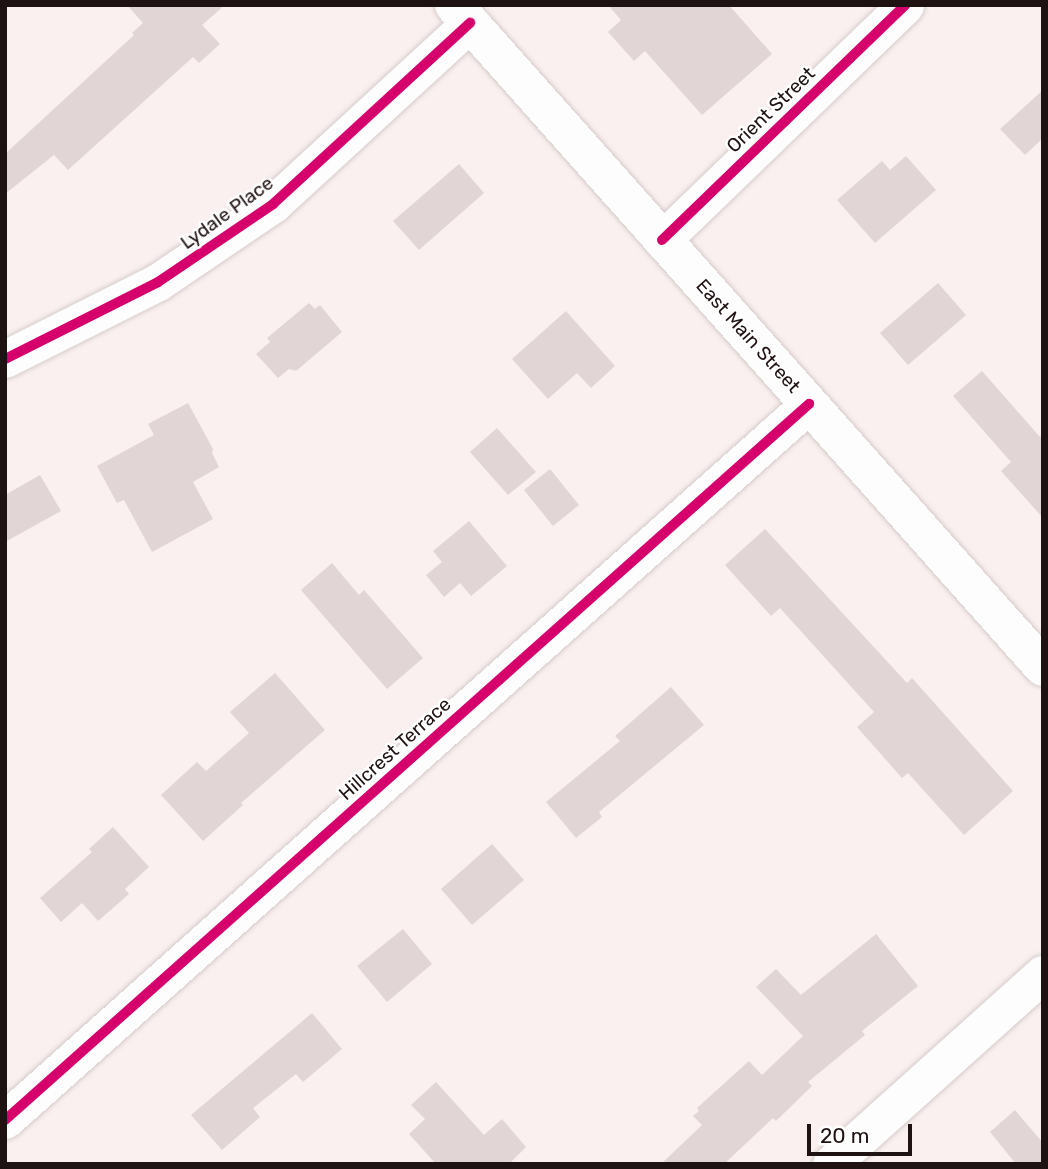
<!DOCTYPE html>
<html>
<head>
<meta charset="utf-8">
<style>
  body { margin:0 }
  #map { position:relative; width:1048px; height:1169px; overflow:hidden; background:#faf0f0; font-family:Rubik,sans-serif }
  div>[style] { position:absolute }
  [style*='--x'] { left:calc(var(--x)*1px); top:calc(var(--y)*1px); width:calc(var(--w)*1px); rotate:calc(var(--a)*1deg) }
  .building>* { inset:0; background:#e1d5d5 }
  .roads { filter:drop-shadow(0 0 2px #d6cbcb) drop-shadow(0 0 2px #d6cbcb) }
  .minor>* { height:37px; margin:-18.5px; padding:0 18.5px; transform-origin:18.5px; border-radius:18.5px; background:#fefdfd }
  .primary>* { height:38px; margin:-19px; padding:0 19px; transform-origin:19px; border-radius:19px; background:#fefdfd }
  .cycleway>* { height:10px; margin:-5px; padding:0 5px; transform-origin:5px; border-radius:5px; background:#d6006c }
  span { translate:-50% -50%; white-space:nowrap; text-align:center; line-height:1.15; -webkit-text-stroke:5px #fff; paint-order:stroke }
  .street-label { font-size:19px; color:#1f1212 }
  .frame { position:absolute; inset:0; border:7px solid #1f1212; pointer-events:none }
  .scale { position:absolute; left:807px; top:1124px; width:105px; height:32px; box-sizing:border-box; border:4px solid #1f1212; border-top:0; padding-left:9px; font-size:21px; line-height:24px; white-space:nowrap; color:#1f1212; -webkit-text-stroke:5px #fff; paint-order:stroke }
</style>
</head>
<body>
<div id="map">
  <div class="building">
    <div style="clip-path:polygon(127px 5px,225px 5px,202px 25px,220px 44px,199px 63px,193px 57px,68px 170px,54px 155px,5px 194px,5px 154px,134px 35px,132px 33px,143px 23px)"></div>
    <div style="clip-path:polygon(608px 5px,729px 5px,772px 54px,702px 115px,645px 51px,634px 61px,608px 32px,621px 20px)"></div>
    <div style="clip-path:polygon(1043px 90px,1043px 138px,1025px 155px,1000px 129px)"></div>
    <div style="clip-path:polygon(906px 156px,936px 190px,875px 243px,837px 200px,882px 161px,890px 170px)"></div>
    <div style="clip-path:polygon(459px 164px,484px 193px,419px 250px,393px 221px)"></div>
    <div style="clip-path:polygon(938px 283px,966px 315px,908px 365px,880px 333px)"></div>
    <div style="clip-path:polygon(309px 303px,315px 309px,320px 305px,342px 332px,296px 371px,289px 369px,278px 378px,256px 354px,270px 342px,267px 338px)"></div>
    <div style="clip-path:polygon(566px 311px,615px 366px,591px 388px,577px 373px,548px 399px,512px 359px)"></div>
    <div style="clip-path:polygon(982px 371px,1040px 437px,1043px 434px,1043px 518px,1001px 471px,1011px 462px,953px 396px)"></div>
    <div style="clip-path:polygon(188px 403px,213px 449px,212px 453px,219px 467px,193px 482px,213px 519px,152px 552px,124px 500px,117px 503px,97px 466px,154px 435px,148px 424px)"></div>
    <div style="clip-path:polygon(497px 428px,536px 472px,508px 495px,470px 452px)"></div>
    <div style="clip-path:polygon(550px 469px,579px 505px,553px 526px,524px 490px)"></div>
    <div style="clip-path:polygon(40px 475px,61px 511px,5px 542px,5px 495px)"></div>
    <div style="clip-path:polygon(469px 521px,507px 566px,471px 596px,460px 583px,444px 597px,426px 575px,442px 562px,433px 551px)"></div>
    <div style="clip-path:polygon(765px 529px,907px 683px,912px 678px,1013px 791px,964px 835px,908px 773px,902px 778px,857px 727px,874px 712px,780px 608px,771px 616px,725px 565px)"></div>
    <div style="clip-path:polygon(332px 563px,359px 595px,364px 590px,423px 658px,387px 689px,301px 590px)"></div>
    <div style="clip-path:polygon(275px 673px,325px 730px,241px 803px,243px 805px,203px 841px,161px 795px,197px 762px,206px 771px,249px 733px,230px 712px)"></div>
    <div style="clip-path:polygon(671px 687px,704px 725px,599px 812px,602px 817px,576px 838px,546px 802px,620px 741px,615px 736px)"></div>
    <div style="clip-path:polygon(113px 827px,149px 867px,125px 889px,129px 894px,98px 921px,82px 903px,61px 922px,40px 898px,92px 852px,89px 849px)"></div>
    <div style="clip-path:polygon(492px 844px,524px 880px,472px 925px,441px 889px)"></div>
    <div style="clip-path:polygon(403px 929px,432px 964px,387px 1002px,357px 966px)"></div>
    <div style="clip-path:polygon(876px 934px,918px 986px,862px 1031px,865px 1035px,808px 1082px,812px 1086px,776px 1121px,773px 1118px,724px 1164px,661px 1164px,702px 1125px,693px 1116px,699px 1111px,697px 1108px,749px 1061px,762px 1075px,803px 1036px,756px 987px,776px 969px,801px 995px)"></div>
    <div style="clip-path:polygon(312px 1013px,342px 1049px,303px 1082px,296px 1074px,253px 1108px,260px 1117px,222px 1150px,191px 1115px)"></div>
    <div style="clip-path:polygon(436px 1082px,484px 1135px,502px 1119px,526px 1147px,509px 1164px,436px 1164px,409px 1134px,425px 1119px,411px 1105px)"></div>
    <div style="clip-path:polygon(1015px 1110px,1043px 1143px,1043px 1164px,1016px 1164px,990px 1132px)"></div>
  </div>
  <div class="roads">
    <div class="minor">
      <div style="--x:662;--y:240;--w:338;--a:-44"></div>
      <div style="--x:5;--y:359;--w:171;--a:-26.7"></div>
      <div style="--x:158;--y:282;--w:139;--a:-34.1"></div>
      <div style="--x:273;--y:204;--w:268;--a:-42.6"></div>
      <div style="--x:5;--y:1120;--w:1077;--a:-41.69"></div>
      <div style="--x:831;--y:1164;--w:285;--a:-41.9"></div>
    </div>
    <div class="primary">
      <div style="--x:454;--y:5;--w:886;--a:48.34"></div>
    </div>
  </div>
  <div class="cycleway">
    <div style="--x:662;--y:240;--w:338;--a:-44"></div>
    <div style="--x:5;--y:359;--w:171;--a:-26.7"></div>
    <div style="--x:158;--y:282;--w:139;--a:-34.1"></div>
    <div style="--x:273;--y:204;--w:268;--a:-42.6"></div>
    <div style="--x:5;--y:1120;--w:1077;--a:-41.69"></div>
  </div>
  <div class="street-label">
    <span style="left:771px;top:110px;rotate:-44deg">Orient Street</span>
    <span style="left:227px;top:213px;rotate:-36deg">Lydale Place</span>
    <span style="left:748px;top:336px;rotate:48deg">East Main Street</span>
    <span style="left:395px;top:749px;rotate:-42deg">Hillcrest Terrace</span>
  </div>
  <div class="frame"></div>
  <div class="scale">20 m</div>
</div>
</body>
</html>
